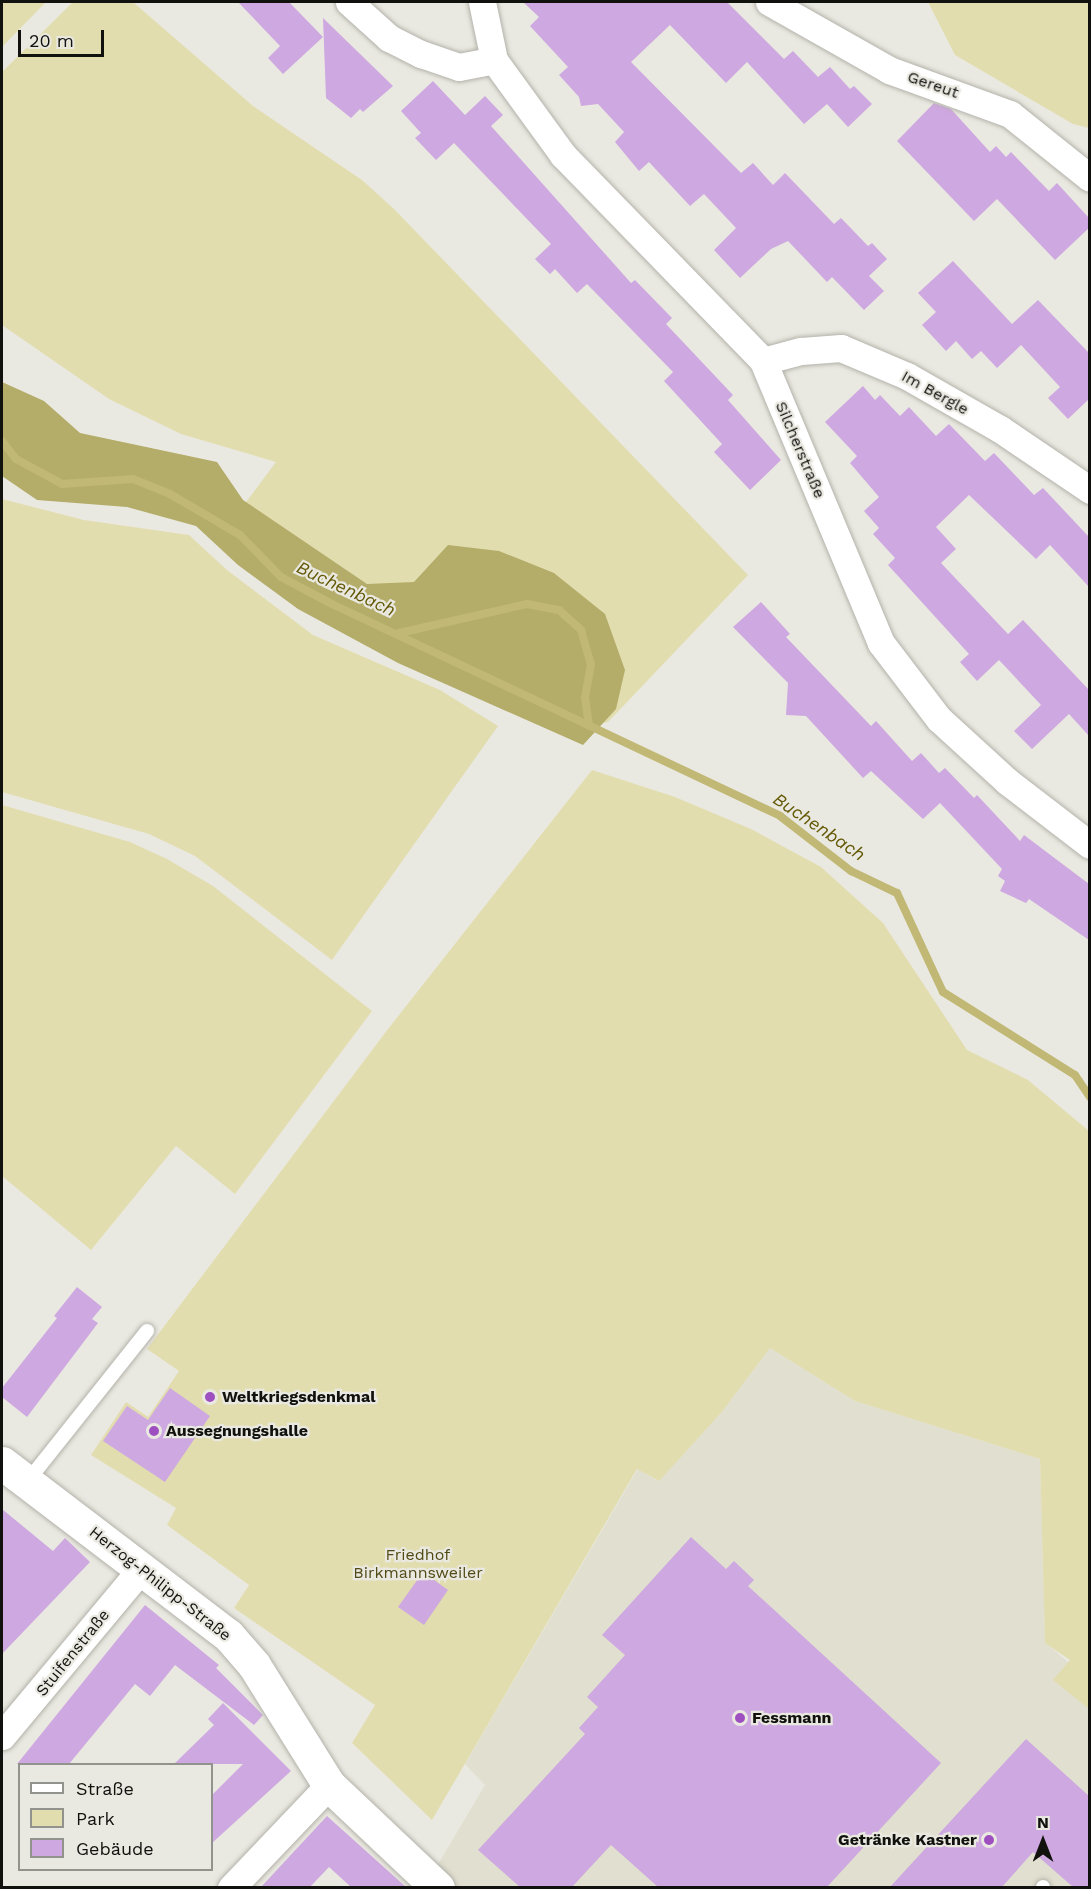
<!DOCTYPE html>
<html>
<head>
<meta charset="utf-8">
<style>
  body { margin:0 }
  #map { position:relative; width:1091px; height:1889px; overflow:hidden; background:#eae9e1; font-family:"Work Sans",sans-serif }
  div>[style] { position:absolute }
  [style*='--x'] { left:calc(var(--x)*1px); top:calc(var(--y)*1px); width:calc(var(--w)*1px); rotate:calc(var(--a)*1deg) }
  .built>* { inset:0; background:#e1dfcf }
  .green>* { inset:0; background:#e2ddaf }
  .forest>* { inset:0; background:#b4ac69 }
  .stream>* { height:8px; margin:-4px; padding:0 4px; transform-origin:4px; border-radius:4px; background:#c1b875 }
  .building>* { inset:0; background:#cea8e0 }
  .roads { filter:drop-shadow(0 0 2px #b3b2aa) drop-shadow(0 0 2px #b3b2aa) }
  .service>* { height:14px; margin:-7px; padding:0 7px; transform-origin:7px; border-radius:7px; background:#fff }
  .minor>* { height:27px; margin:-13.5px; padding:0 13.5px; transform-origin:13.5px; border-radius:13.5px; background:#fff }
  .tertiary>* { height:33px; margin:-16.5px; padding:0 16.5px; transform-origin:16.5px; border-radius:16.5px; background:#fff }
  .dots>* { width:16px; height:16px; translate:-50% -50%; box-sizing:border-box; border:3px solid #eae9e1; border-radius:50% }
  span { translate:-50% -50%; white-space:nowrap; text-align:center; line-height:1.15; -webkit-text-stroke:4.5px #eae9e1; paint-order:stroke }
  .street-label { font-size:16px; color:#11110e }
  .poi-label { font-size:16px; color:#11110e; font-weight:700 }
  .left { translate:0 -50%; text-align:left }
  .right { translate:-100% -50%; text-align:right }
  .park-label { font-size:16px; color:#524b17 }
  .water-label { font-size:18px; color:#635904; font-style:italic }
  .frame { position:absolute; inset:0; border:3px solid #11110e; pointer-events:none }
  .legend { position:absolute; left:18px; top:1763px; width:195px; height:108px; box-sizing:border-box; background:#eae9e1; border:2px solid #93938d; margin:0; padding:8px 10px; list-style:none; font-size:18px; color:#11110e }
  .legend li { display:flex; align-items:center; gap:12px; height:30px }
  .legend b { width:30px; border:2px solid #93938d }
  .north { position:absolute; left:1013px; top:1811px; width:60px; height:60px; -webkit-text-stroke:4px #eae9e1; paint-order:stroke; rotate:0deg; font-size:16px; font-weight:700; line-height:24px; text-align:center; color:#11110e }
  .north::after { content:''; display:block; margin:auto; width:21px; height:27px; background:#11110e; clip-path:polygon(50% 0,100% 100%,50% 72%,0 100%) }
  .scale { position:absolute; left:18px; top:30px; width:86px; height:27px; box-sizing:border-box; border:3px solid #11110e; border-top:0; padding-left:8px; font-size:18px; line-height:21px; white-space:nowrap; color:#11110e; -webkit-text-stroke:4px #eae9e1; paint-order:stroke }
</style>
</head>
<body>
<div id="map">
  <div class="built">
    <div style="clip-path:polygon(770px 1348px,855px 1401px,1040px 1459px,1045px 1642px,1089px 1681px,1089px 1887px,424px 1888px,485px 1785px,465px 1764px,638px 1469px,658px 1481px,721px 1413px)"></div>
  </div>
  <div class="green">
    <div style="clip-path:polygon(2px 2px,46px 2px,2px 47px)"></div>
    <div style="clip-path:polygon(73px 2px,133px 2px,253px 106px,362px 180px,394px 209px,748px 575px,608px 722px,589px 726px,235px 517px,276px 462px,181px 434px,109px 399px,2px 325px,2px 72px)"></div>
    <div style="clip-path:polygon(928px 2px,1089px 2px,1089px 128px,1073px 124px,955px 55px)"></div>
    <div style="clip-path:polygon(2px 499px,84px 520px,189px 535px,227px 570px,313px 635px,440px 690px,498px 726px,332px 960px,195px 856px,149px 834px,2px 792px)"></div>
    <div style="clip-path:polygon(592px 770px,675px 797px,751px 829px,821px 867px,883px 923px,967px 1050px,1028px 1080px,1089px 1131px,1089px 1709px,1053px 1680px,1070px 1660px,1045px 1643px,1040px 1459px,855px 1401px,770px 1348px,721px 1413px,659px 1481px,637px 1469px,432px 1820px,352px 1743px,375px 1705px,234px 1608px,249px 1585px,167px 1525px,176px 1508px,91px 1455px,126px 1402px,148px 1417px,179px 1371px,147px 1349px,388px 1029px)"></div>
    <div style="clip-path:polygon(2px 805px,130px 842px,167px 859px,213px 886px,372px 1011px,235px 1194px,176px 1146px,91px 1250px,2px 1176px)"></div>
  </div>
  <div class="forest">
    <div style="clip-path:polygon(2px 382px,44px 401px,80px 433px,217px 462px,243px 500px,367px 584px,414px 582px,448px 545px,499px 551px,554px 573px,605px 614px,625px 670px,616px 709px,583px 745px,398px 663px,298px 609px,238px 565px,196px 526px,127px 507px,37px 500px,2px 476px)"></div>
  </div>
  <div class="stream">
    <div style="--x:2;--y:441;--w:23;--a:52"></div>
    <div style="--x:16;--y:459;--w:52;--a:28.5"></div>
    <div style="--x:62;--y:484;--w:71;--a:-4"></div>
    <div style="--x:133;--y:479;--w:40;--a:22"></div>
    <div style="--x:170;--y:494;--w:81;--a:30.4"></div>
    <div style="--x:240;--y:535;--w:59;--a:45.7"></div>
    <div style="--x:281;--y:577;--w:58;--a:27.9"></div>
    <div style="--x:332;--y:604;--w:496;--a:25.3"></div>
    <div style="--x:780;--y:816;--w:90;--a:37.8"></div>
    <div style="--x:851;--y:871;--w:51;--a:25.6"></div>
    <div style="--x:897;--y:893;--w:109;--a:65.1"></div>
    <div style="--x:943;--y:992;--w:156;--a:32.2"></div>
    <div style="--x:1075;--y:1075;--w:27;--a:56"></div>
    <div style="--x:399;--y:633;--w:131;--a:-12.8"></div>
    <div style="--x:527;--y:604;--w:33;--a:11"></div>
    <div style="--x:559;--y:610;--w:30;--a:42"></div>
    <div style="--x:581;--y:630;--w:35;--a:74"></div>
    <div style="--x:591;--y:664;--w:34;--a:100"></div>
    <div style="--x:585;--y:697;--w:29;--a:82"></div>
  </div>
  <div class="building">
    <div style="clip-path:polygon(238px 2px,289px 2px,323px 37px,283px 74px,268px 58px,280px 46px)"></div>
    <div style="clip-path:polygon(523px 2px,727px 2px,784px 59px,793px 51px,818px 77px,830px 67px,850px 89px,854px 86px,872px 104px,848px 127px,827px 104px,804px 124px,747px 62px,726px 83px,670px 25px,631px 62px,741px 173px,753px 163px,773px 185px,785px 173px,834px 224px,841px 218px,868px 246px,872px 243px,887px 259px,869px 276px,884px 291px,864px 310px,832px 277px,827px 282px,788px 241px,771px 249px,740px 278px,714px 250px,736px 228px,704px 194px,690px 206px,649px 162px,639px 171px,615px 142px,624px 132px,598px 104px,581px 106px,579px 97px,559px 75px,568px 67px,530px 26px,539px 17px)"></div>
    <div style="clip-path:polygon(323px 18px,393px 86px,363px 112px,360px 109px,351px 118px,326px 98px)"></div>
    <div style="clip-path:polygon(433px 81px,465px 115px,485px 96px,503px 115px,491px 126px,631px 283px,635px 280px,672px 318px,666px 324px,733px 395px,728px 400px,781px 460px,750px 490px,714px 452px,722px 444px,664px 381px,673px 372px,587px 284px,577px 293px,555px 269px,550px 274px,535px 259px,551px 244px,454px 143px,436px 160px,415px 138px,421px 133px,401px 111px)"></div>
    <div style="clip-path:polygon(934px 103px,951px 109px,990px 152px,996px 146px,1006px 157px,1011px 152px,1049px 191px,1057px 183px,1089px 218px,1089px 228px,1055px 260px,997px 199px,974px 221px,897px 141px)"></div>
    <div style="clip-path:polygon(953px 261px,1012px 324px,1038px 300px,1089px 353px,1089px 399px,1068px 419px,1048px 398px,1060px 387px,1021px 345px,997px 368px,981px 351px,972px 359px,956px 341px,946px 351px,922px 325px,936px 312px,918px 293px)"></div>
    <div style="clip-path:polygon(863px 386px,875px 400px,880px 395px,900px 416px,909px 407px,936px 436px,949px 424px,985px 461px,994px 453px,1034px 495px,1043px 488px,1089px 537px,1089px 587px,1050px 545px,1036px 559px,969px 495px,936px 527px,956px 549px,941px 563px,1008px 634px,1023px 620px,1089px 690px,1089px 736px,1069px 714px,1032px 749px,1014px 731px,1041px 705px,999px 660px,977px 681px,960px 662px,969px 654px,888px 565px,895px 558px,873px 534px,879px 528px,864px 511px,879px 497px,850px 463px,857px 456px,825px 422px)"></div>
    <div style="clip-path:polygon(761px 602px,790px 634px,786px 637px,871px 726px,876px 721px,912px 761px,921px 753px,939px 773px,945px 768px,974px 798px,977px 795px,1020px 841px,1024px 835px,1089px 884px,1089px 940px,1029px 899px,1026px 903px,1000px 891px,1005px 881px,998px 876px,1002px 869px,940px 803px,923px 819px,871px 771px,863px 778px,806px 716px,786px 715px,788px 683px,733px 627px)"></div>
    <div style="clip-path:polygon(77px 1287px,102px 1307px,92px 1319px,98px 1323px,27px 1417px,2px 1397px,2px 1388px,57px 1318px,54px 1316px)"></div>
    <div style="clip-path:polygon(170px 1388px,210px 1416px,165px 1482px,103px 1441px,127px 1406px,148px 1420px)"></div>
    <div style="clip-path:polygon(2px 1509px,53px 1551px,65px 1538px,90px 1562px,2px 1654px)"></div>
    <div style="clip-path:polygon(691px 1537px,726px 1569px,734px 1561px,754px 1580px,748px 1586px,941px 1763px,827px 1887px,658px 1887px,611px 1845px,572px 1887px,520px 1887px,478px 1850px,585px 1734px,579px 1728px,598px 1707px,587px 1697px,625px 1655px,602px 1635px)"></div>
    <div style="clip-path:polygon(423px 1572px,448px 1590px,424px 1625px,398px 1607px)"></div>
    <div style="clip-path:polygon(145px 1605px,219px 1665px,216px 1668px,263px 1715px,254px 1725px,175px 1665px,150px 1696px,135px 1684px,69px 1764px,17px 1764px)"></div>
    <div style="clip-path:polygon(223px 1703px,291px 1771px,212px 1843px,212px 1795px,243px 1764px,174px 1764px,214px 1725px,208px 1719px)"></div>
    <div style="clip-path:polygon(1026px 1739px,1089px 1796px,1089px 1887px,1073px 1887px,1033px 1852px,1002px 1887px,890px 1887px)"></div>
    <div style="clip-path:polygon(327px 1816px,406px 1887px,351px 1887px,329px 1867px,310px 1887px,261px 1887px)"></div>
  </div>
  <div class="roads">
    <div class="service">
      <div style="--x:27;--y:1482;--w:193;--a:-51.5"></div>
      <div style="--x:1043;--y:1888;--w:1;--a:-90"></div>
    </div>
    <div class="minor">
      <div style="--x:349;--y:2;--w:54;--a:42"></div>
      <div style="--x:389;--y:38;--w:36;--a:27"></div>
      <div style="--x:421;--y:54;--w:40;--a:18.9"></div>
      <div style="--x:459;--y:67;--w:36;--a:-11"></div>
      <div style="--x:482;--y:2;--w:59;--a:78.3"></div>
      <div style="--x:494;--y:60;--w:117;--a:54"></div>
      <div style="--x:563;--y:155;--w:287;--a:45.8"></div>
      <div style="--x:763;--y:361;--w:306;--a:67.3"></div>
      <div style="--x:881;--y:643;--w:96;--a:52.7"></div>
      <div style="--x:939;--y:719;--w:93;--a:42.4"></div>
      <div style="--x:1008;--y:782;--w:103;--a:37.5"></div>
      <div style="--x:769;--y:2;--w:138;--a:29.5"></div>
      <div style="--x:889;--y:70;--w:129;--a:20"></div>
      <div style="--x:1010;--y:114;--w:102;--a:38.7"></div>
      <div style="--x:763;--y:361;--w:39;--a:-15"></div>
      <div style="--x:801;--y:351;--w:40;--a:-4.3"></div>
      <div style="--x:841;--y:348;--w:72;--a:23"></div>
      <div style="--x:907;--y:376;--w:107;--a:29.7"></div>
      <div style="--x:1000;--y:429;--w:109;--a:34.1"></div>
      <div style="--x:2;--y:1736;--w:219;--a:-50.2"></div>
      <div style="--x:231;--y:1888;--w:142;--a:-46.4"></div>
    </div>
    <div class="tertiary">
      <div style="--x:2;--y:1463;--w:284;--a:37.3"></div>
      <div style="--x:228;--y:1635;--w:40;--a:49"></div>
      <div style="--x:254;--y:1665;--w:142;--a:58"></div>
      <div style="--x:329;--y:1785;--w:150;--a:43.4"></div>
    </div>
  </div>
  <div class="dots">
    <div style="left:210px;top:1397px;background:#9e4fc0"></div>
    <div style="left:154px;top:1431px;background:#9e4fc0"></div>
    <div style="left:740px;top:1718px;background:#9e4fc0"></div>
    <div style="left:989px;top:1840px;background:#9e4fc0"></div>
  </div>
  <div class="street-label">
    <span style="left:933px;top:85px;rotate:19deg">Gereut</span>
    <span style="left:935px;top:393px;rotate:29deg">Im Bergle</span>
    <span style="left:800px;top:450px;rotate:67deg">Silcherstraße</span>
    <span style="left:160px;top:1584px;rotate:38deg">Herzog-Philipp-Straße</span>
    <span style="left:73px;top:1653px;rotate:-51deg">Stuifenstraße</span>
  </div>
  <div class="poi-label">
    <span class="left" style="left:222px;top:1397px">Weltkriegsdenkmal</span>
    <span class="left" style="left:166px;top:1431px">Aussegnungshalle</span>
    <span class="left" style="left:752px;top:1718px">Fessmann</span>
    <span class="right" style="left:977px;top:1840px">Getränke Kastner</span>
  </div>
  <div class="park-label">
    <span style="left:418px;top:1564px">Friedhof<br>Birkmannsweiler</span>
  </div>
  <div class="water-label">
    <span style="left:346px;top:589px;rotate:25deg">Buchenbach</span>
    <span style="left:819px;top:827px;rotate:34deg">Buchenbach</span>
  </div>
  <div class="frame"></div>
  <ul class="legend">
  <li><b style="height:8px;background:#fff"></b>Straße</li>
  <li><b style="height:16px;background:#e2ddaf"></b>Park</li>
  <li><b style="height:16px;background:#cea8e0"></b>Gebäude</li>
  </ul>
  <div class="north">N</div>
  <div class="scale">20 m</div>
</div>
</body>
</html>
